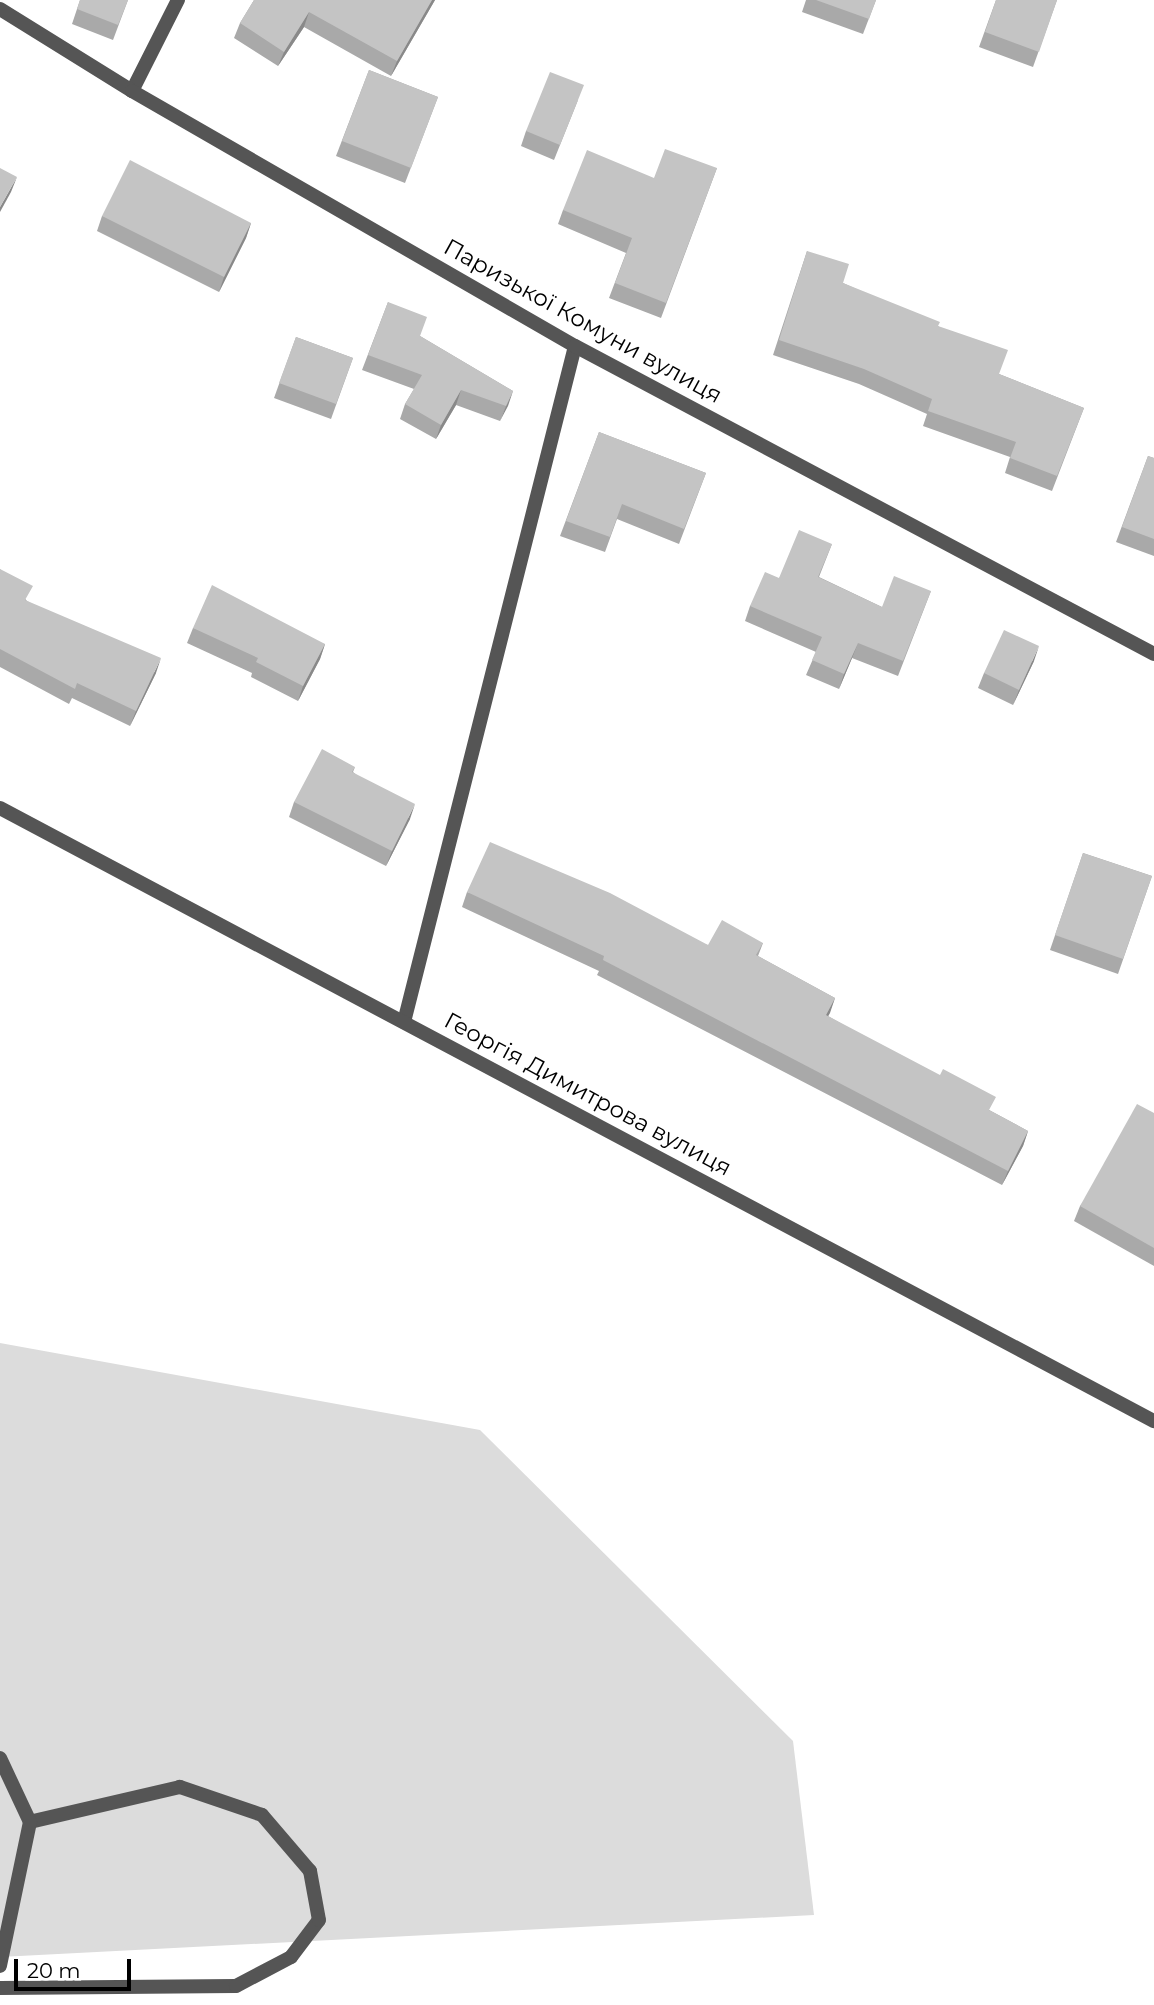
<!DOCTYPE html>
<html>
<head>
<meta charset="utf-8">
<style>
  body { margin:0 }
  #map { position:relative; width:1154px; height:2005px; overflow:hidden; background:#fff; font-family:Montserrat,sans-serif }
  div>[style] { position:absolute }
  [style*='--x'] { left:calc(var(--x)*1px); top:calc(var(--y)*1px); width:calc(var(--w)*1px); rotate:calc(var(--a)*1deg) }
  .green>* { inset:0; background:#dcdcdc }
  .lane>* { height:14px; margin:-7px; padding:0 7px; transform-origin:7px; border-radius:7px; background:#555 }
  .street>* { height:14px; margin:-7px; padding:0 7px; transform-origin:7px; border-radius:7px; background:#555 }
  .wall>* { inset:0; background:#a9a9a9 }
  .shaded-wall>* { inset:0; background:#898989 }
  .building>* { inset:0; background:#c4c4c4 }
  span { translate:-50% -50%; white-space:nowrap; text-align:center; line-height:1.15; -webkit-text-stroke:6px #fff; paint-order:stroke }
  .street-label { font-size:23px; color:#000 }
  .scale { position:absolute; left:14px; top:1959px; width:117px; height:32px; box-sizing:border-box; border:4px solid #000; border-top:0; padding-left:9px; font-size:21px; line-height:24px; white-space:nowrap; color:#000; -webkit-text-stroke:5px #fff; paint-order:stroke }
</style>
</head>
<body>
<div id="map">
  <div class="green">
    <div style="clip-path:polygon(0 1343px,480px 1430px,793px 1741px,814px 1915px,0 1957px)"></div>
  </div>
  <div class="lane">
    <div style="--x:132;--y:91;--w:102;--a:-63.2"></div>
    <div style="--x:404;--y:1022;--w:697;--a:-75.8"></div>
    <div style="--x:0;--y:1988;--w:236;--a:-0.5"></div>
    <div style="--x:236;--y:1986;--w:62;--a:-27.8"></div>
    <div style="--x:291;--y:1957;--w:46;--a:-52.9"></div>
    <div style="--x:319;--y:1920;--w:50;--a:-100.4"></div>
    <div style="--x:310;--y:1871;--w:74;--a:-130.6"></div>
    <div style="--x:262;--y:1815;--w:87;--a:-161.1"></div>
    <div style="--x:180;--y:1787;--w:154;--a:166.9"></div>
  </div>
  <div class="street">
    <div style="--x:0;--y:9;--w:155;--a:31.8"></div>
    <div style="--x:132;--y:91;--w:511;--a:29.93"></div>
    <div style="--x:575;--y:346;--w:656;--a:28.01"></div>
    <div style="--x:0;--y:808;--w:1307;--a:27.98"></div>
    <div style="--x:0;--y:1758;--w:71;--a:64.9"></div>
    <div style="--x:30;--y:1822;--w:147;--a:101.8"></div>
  </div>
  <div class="wall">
    <div style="clip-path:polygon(80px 0,128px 0,113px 40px,72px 24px)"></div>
    <div style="clip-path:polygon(254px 0,435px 0,391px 76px,304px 27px,278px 66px,234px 38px,240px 23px)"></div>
    <div style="clip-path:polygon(806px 0,876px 0,863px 34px,802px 12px)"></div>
    <div style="clip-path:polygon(996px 0,1057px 0,1033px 67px,979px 47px)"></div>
    <div style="clip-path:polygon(369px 70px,438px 97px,405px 183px,336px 156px)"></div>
    <div style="clip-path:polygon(578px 100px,554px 160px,521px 146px,526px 131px)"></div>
    <div style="clip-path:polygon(717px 168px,661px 318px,609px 298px,626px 253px,558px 224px,563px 210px,654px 178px)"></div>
    <div style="clip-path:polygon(102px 216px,251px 223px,246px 238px,219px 292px,97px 231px)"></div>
    <div style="clip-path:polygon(807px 251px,843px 283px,938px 326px,999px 374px,1084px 408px,1052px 491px,1005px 473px,1010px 457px,923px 426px,927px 414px,859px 384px,773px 355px)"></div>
    <div style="clip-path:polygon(388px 302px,420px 336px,513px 391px,500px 421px,456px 405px,436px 439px,400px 419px,405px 404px,414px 389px,362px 370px)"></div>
    <div style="clip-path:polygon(296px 337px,353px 358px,331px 419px,274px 398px)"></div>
    <div style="clip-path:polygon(599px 432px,706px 473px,679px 544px,617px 519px,605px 552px,560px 536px)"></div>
    <div style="clip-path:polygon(1148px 456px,1154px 458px,1154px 556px,1116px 542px)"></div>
    <div style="clip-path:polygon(832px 544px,819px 577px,882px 607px,931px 591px,898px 676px,852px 658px,839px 689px,806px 675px,816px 652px,745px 621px,750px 606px,779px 578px)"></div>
    <div style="clip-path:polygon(0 569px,27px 601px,156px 673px,130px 726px,72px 698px,69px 704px,0 667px)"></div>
    <div style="clip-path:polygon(193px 628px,325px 644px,320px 659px,298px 701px,251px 677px,252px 673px,187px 643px)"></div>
    <div style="clip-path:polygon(1034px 661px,1013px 705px,978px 688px,984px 673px)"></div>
    <div style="clip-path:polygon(355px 767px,353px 772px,410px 819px,386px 866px,289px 817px,294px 802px)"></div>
    <div style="clip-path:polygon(1083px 853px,1152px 876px,1118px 974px,1050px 950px)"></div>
    <div style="clip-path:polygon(467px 892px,708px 945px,763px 943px,758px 956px,835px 998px,828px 1016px,991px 1111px,1028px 1131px,1023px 1146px,1002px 1185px,597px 975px,599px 971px,462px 907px)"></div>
    <div style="clip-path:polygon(1154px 1113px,1154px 1266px,1074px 1221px,1080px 1206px)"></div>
  </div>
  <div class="shaded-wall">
    <div style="clip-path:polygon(432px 0,435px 0,391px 76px,397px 61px)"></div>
    <div style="clip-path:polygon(309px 12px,304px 27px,278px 66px,284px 52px)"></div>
    <div style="clip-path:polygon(17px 177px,11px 192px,0 212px,0 207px)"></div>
    <div style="clip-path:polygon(251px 223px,246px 238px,219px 292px,224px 277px)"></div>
    <div style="clip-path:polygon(461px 390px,456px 405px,436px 439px,441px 425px)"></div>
    <div style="clip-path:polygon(513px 391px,508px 406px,500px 421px,506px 406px)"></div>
    <div style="clip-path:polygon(858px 643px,852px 658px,839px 689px,844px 674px)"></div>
    <div style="clip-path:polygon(325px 644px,320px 659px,298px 701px,303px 686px)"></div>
    <div style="clip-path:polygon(1039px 646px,1034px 661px,1013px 705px,1019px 690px)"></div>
    <div style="clip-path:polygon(161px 658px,156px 673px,130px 726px,136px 711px)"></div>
    <div style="clip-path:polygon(415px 804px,410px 819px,386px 866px,392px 851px)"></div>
    <div style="clip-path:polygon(835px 998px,830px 1013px,820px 1030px,826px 1015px)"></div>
    <div style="clip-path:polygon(1028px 1131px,1023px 1146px,1002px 1185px,1008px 1171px)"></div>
  </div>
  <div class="building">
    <div style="clip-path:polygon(80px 0,128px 0,118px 25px,77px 9px)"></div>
    <div style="clip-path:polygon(254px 0,432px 0,397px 61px,309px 12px,284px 52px,240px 23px)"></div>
    <div style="clip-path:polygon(816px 0,876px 0,869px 19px)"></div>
    <div style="clip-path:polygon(996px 0,1057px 0,1039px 52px,985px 32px)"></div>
    <div style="clip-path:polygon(369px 70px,438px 97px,411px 168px,342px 141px)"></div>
    <div style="clip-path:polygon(550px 72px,584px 85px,560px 145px,526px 131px)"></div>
    <div style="clip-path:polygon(665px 149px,717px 168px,666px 303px,615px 283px,632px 238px,563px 210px,587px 150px,654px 178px)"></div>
    <div style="clip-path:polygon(130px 160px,251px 223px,224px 277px,102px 216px)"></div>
    <div style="clip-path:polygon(0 168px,17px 177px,0 207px)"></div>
    <div style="clip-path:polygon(807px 251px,849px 264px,843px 283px,940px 322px,938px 326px,1008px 350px,999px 374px,1084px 408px,1057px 476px,1010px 458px,1016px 442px,928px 411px,932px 399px,864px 369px,779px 340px)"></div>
    <div style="clip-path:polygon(388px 302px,427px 317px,420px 336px,513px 391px,506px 406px,461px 390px,441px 425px,405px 404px,422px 375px,368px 355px)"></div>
    <div style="clip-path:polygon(296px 337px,353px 358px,336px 404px,279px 383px)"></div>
    <div style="clip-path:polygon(599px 432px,706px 473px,684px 529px,622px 504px,610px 537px,566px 521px)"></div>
    <div style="clip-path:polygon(1148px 456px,1154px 458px,1154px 539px,1122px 527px)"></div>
    <div style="clip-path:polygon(799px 530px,832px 544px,818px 577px,882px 607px,894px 576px,931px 591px,903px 661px,858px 643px,844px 674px,812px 660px,822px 637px,750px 606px,765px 572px,779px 578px)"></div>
    <div style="clip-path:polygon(0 569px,33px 586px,25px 600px,161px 658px,136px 711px,77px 683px,75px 689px,0 649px)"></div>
    <div style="clip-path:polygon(212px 585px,325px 644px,303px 686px,256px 662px,258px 658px,193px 628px)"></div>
    <div style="clip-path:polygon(1004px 630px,1039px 646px,1019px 690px,984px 673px)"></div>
    <div style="clip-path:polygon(322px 749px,355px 767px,352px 772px,415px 804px,392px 851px,294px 802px)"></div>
    <div style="clip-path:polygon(490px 842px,610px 893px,708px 945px,722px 920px,763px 943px,756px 955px,835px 998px,826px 1015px,940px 1075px,943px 1069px,996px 1097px,989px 1110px,1028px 1131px,1008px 1171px,603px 960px,604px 956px,467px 892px)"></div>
    <div style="clip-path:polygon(1083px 853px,1152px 876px,1123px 959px,1055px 935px)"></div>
    <div style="clip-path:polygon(1137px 1104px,1154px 1113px,1154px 1248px,1080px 1206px)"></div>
  </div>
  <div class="street-label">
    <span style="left:583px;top:321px;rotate:29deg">Паризької Комуни вулиця</span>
    <span style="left:588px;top:1094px;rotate:28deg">Георгія Димитрова вулиця</span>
  </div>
  <div class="scale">20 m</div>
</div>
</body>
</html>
